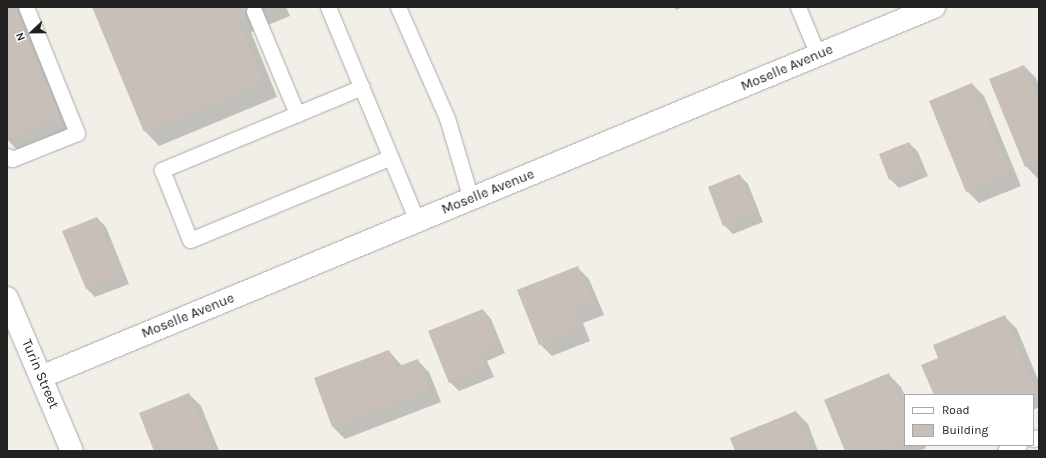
<!DOCTYPE html>
<html>
<head>
<meta charset="utf-8">
<style>
  body { margin:0 }
  #map { position:relative; width:1046px; height:458px; overflow:hidden; background:#f2efe9; font-family:Karla,sans-serif }
  div>[style] { position:absolute }
  [style*='--x'] { left:calc(var(--x)*1px); top:calc(var(--y)*1px); width:calc(var(--w)*1px); rotate:calc(var(--a)*1deg) }
  .shadow>* { inset:0; background:#0003 }
  .building>* { inset:0; background:#c7bfb8 }
  .roads { filter:drop-shadow(0 0 1px #a9a9a9) drop-shadow(0 0 1px #a9a9a9) }
  .lane>* { height:15px; margin:-7.5px; padding:0 7.5px; transform-origin:7.5px; border-radius:7.5px; background:#fff }
  .street>* { height:22px; margin:-11px; padding:0 11px; transform-origin:11px; border-radius:11px; background:#fff }
  span { translate:-50% -50%; white-space:nowrap; text-align:center; line-height:1.15; -webkit-text-stroke:3.5px #fff; paint-order:stroke }
  .street-label { font-size:14px; color:#222 }
  .frame { position:absolute; inset:0; border:8px solid #222; pointer-events:none }
  .legend { position:absolute; left:904px; top:394px; width:130px; height:52px; box-sizing:border-box; background:#fff; border:1px solid #a7a7a7; margin:0; padding:5px 7px; list-style:none; font-size:12px; color:#222 }
  .legend li { display:flex; align-items:center; gap:8px; height:20px }
  .legend b { width:20px; border:1px solid #a7a7a7 }
  .north { position:absolute; left:12px; top:12px; width:40px; height:40px; -webkit-text-stroke:3px #fff; paint-order:stroke; rotate:248deg; font-size:11px; font-weight:700; line-height:16px; text-align:center; color:#222 }
  .north::after { content:''; display:block; margin:auto; width:14px; height:18px; background:#222; clip-path:polygon(50% 0,100% 100%,50% 72%,0 100%) }
</style>
</head>
<body>
<div id="map">
  <div class="shadow">
    <div style="clip-path:polygon(7px 7px,18px 7px,23px 12px,71px 130px,18px 151px,7px 139px)"></div>
    <div style="clip-path:polygon(93px 7px,286px 7px,290px 16px,251px 32px,277px 97px,159px 146px,145px 131px)"></div>
    <div style="clip-path:polygon(674px 7px,683px 7px,676px 10px)"></div>
    <div style="clip-path:polygon(1024px 66px,1036px 78px,1039px 86px,1038px 179px,1026px 166px)"></div>
    <div style="clip-path:polygon(972px 84px,984px 96px,1021px 186px,979px 203px,967px 191px)"></div>
    <div style="clip-path:polygon(909px 143px,918px 152px,928px 176px,899px 188px,890px 179px)"></div>
    <div style="clip-path:polygon(739px 175px,748px 184px,763px 222px,733px 234px,724px 225px)"></div>
    <div style="clip-path:polygon(97px 218px,106px 227px,129px 284px,95px 297px,86px 288px)"></div>
    <div style="clip-path:polygon(577px 267px,589px 279px,604px 315px,583px 323px,590px 341px,552px 356px,540px 344px)"></div>
    <div style="clip-path:polygon(483px 310px,491px 319px,505px 353px,487px 361px,494px 377px,459px 391px,450px 382px,430px 332px)"></div>
    <div style="clip-path:polygon(1005px 317px,1017px 329px,1039px 382px,1039px 407px,1033px 410px,1033px 395px,935px 395px,939px 358px)"></div>
    <div style="clip-path:polygon(389px 351px,402px 366px,417px 360px,429px 372px,441px 402px,345px 439px,333px 427px)"></div>
    <div style="clip-path:polygon(889px 375px,901px 387px,905px 396px,905px 445px,925px 445px,926px 448px,919px 451px,846px 451px)"></div>
    <div style="clip-path:polygon(189px 394px,201px 406px,219px 451px,155px 451px)"></div>
    <div style="clip-path:polygon(796px 412px,808px 424px,818px 451px,736px 451px)"></div>
  </div>
  <div class="building">
    <div style="clip-path:polygon(7px 7px,15px 7px,59px 118px,7px 139px)"></div>
    <div style="clip-path:polygon(92px 7px,264px 7px,237px 18px,264px 83px,144px 132px)"></div>
    <div style="clip-path:polygon(1024px 65px,1039px 102px,1039px 161px,1025px 167px,989px 79px)"></div>
    <div style="clip-path:polygon(972px 83px,1010px 174px,966px 192px,929px 101px)"></div>
    <div style="clip-path:polygon(909px 142px,920px 168px,889px 180px,879px 154px)"></div>
    <div style="clip-path:polygon(740px 174px,755px 213px,723px 226px,708px 187px)"></div>
    <div style="clip-path:polygon(97px 217px,121px 275px,86px 289px,62px 231px)"></div>
    <div style="clip-path:polygon(578px 266px,593px 303px,572px 311px,579px 329px,539px 345px,517px 290px)"></div>
    <div style="clip-path:polygon(483px 309px,497px 345px,479px 352px,486px 368px,449px 383px,428px 331px)"></div>
    <div style="clip-path:polygon(1005px 315px,1036px 392px,1028px 395px,934px 395px,921px 365px,938px 358px,933px 345px)"></div>
    <div style="clip-path:polygon(389px 350px,396px 367px,418px 359px,429px 390px,332px 427px,314px 378px)"></div>
    <div style="clip-path:polygon(889px 373px,905px 412px,905px 440px,878px 451px,845px 451px,824px 400px)"></div>
    <div style="clip-path:polygon(189px 393px,213px 451px,154px 451px,139px 413px)"></div>
    <div style="clip-path:polygon(796px 411px,812px 451px,735px 451px,730px 438px)"></div>
  </div>
  <div class="roads">
    <div class="lane">
      <div style="--x:328;--y:7;--w:232;--a:67.4"></div>
      <div style="--x:398;--y:7;--w:121;--a:66.2"></div>
      <div style="--x:447;--y:118;--w:84;--a:73.5"></div>
      <div style="--x:798;--y:7;--w:52;--a:67.4"></div>
      <div style="--x:254;--y:11;--w:112;--a:67.3"></div>
      <div style="--x:362;--y:87;--w:217;--a:157.5"></div>
      <div style="--x:162;--y:170;--w:75;--a:68.2"></div>
      <div style="--x:190;--y:240;--w:217;--a:-22.4"></div>
      <div style="--x:7;--y:156;--w:6;--a:31"></div>
      <div style="--x:12;--y:159;--w:70;--a:-21.8"></div>
      <div style="--x:77;--y:133;--w:136;--a:-112"></div>
      <div style="--x:1033;--y:439;--w:6;--a:-18"></div>
      <div style="--x:1005;--y:451;--w:15;--a:-23"></div>
    </div>
    <div class="street">
      <div style="--x:7;--y:298;--w:166;--a:67"></div>
      <div style="--x:41;--y:377;--w:967;--a:-22.51"></div>
    </div>
  </div>
  <div class="street-label">
    <span style="left:787px;top:68px;rotate:-23deg">Moselle Avenue</span>
    <span style="left:488px;top:192px;rotate:-22deg">Moselle Avenue</span>
    <span style="left:188px;top:316px;rotate:-22deg">Moselle Avenue</span>
    <span style="left:40px;top:374px;rotate:67deg">Turin Street</span>
  </div>
  <div class="frame"></div>
  <ul class="legend">
  <li><b style="height:5px;background:#fff"></b>Road</li>
  <li><b style="height:11px;background:#c7bfb8"></b>Building</li>
  </ul>
  <div class="north">N</div>
</div>
</body>
</html>
